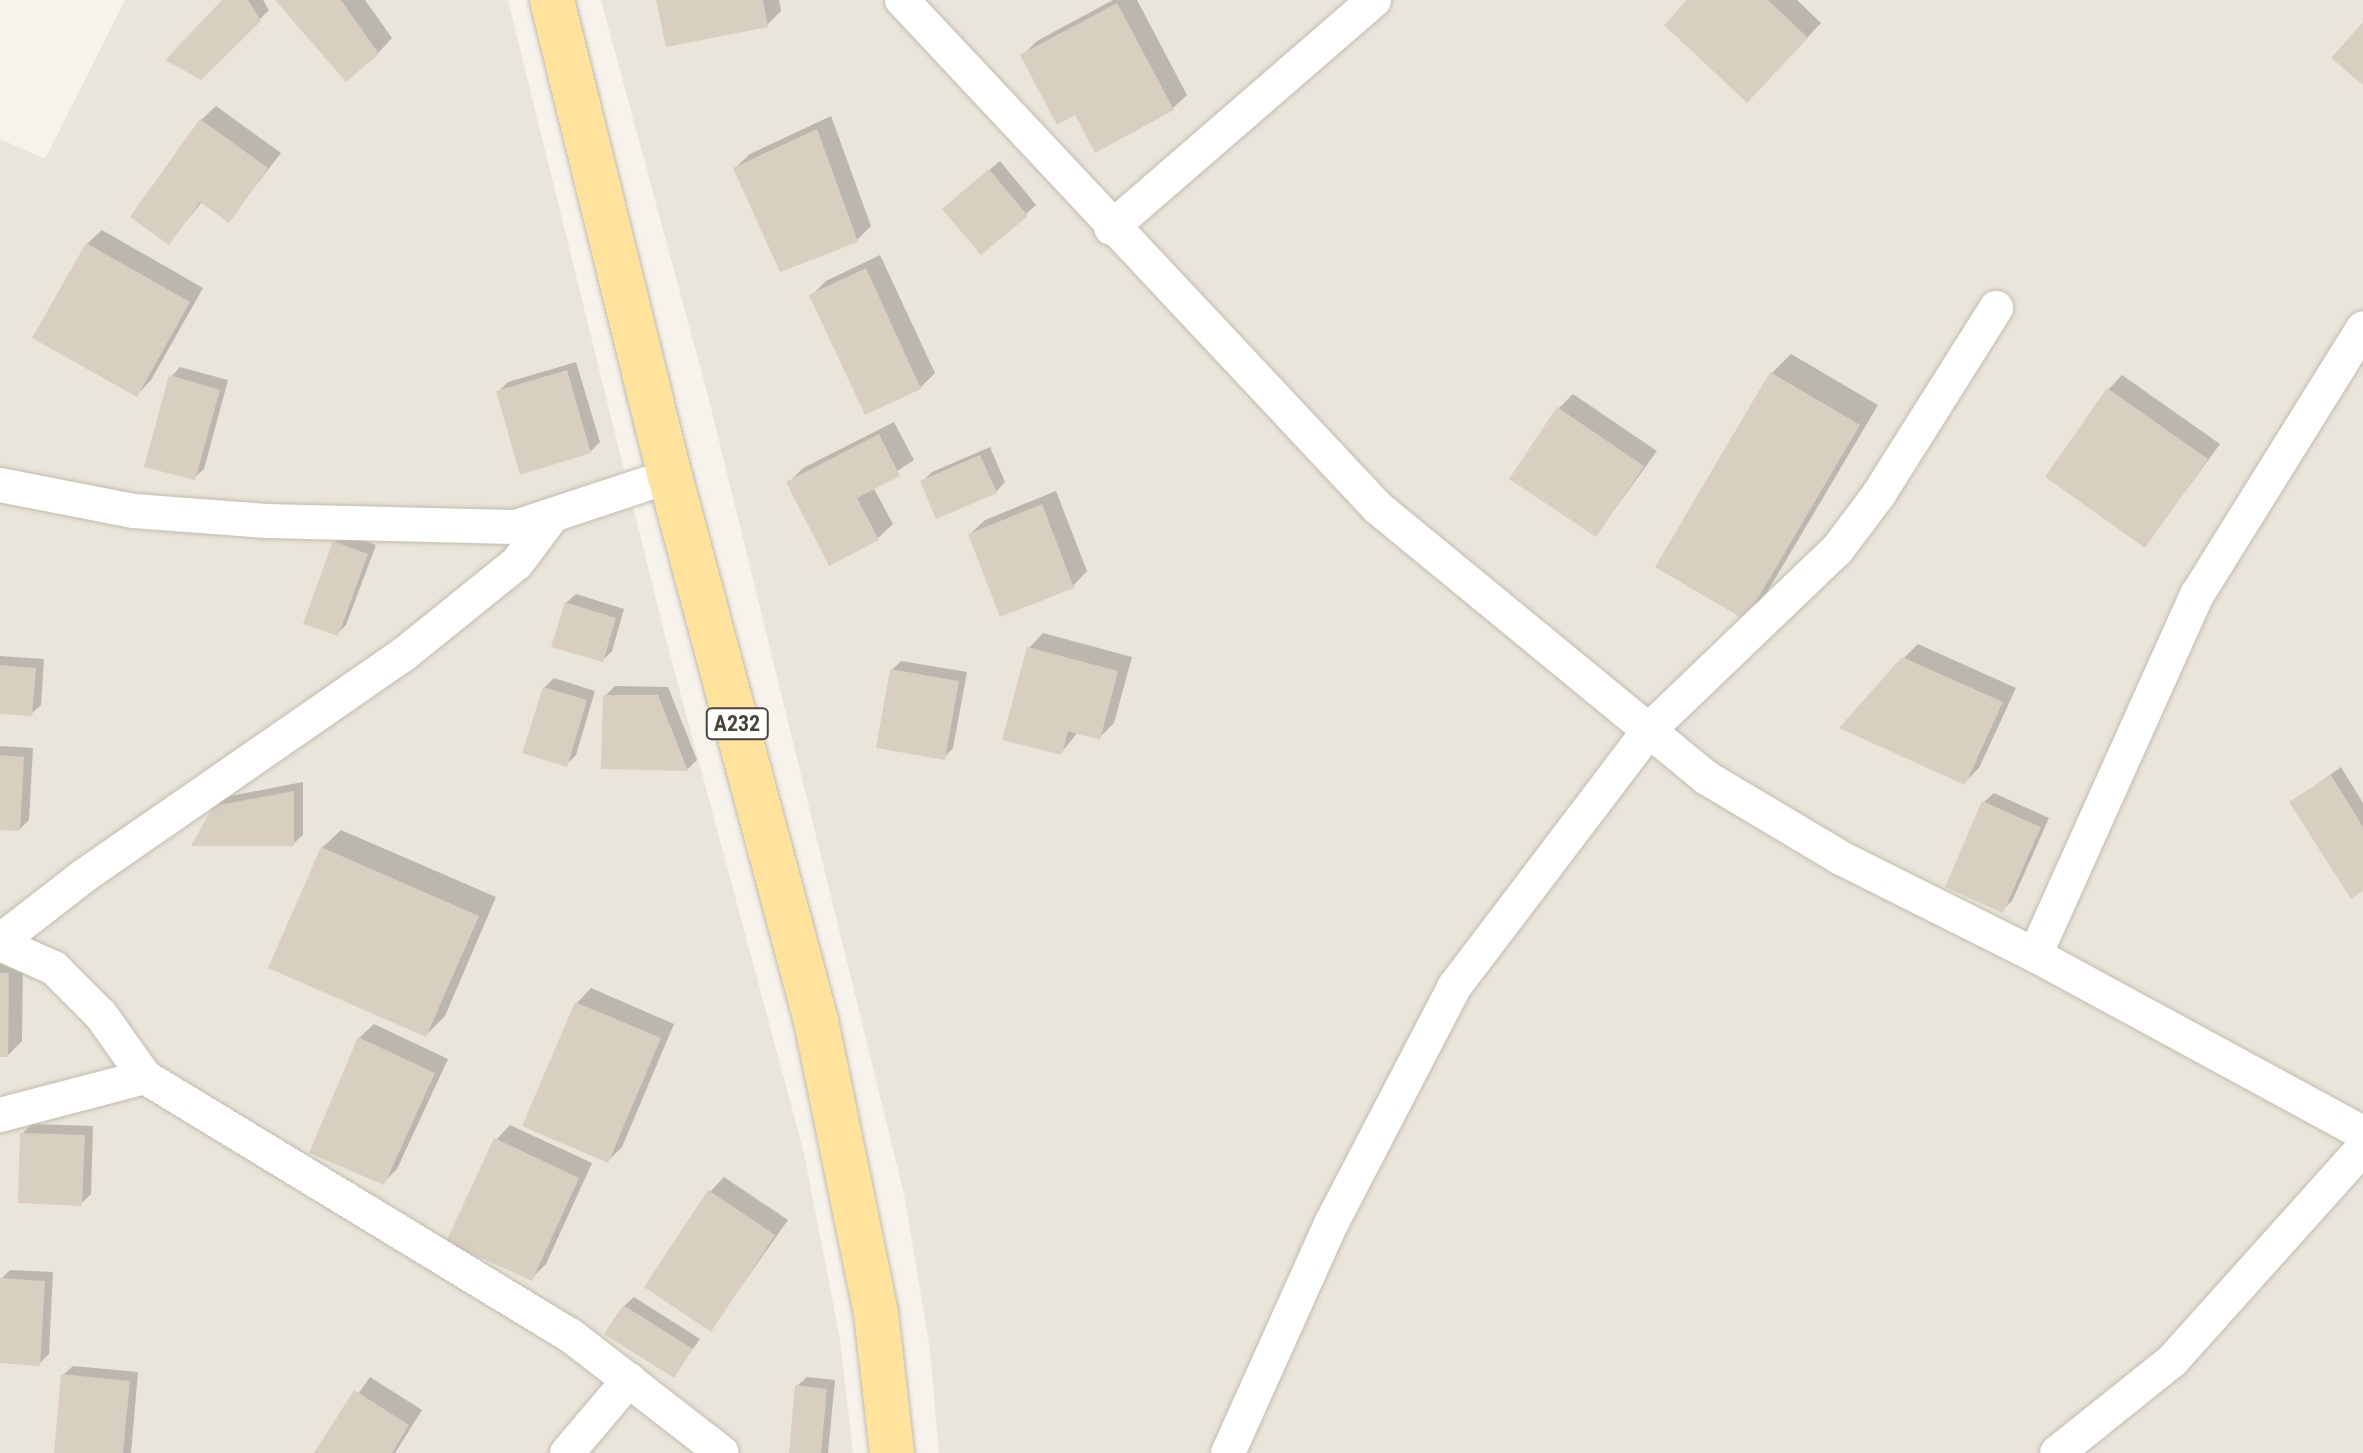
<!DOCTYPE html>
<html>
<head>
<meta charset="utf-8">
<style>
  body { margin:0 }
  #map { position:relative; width:2363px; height:1453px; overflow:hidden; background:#f6f3ec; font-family:"Roboto Condensed",sans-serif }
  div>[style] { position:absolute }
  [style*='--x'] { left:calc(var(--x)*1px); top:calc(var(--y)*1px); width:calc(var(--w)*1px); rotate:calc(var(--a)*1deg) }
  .residential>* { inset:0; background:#eae5da }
  .shadow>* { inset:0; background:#0003 }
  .building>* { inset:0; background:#d8cfc1 }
  .roads { filter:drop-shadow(0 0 2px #c2bbae) drop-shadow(0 0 2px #c2bbae) }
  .minor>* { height:34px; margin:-17px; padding:0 17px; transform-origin:17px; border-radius:17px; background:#fff }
  .primary>* { height:44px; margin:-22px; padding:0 22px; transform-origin:22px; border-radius:22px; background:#ffe39c }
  span { translate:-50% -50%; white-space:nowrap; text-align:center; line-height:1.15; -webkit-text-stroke:7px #fff; paint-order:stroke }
  .shield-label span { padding:2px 6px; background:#fff; border:2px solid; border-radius:6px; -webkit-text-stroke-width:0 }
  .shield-label { font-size:22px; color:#4b4439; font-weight:700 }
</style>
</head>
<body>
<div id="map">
  <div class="residential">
    <div style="clip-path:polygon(125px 0,508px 0,665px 636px,804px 1153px,840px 1339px,853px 1453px,0 1453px,0 139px,45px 159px)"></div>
    <div style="clip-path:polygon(601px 0,2363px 0,2363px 1453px,939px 1453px,930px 1350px,904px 1194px,708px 396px)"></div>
  </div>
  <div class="shadow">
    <div style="clip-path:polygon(225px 0,263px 0,269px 10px,201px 78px)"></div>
    <div style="clip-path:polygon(277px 0,365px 0,392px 38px,378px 53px)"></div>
    <div style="clip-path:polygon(658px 0,779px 0,781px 11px,767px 25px)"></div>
    <div style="clip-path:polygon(1113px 0,1137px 0,1187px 95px,1172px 109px,1076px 113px,1023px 55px,1037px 41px)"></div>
    <div style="clip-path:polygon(1690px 0,1797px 0,1821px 23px,1761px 86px)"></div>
    <div style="clip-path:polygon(216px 106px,281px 153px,229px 220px,202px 202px,169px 242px,201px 120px)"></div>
    <div style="clip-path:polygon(831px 116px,871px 226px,857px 240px,735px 168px,750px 154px)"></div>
    <div style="clip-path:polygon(1000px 161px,1036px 205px,1026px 214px,954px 199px)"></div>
    <div style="clip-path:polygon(102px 230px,203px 288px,151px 380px,137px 395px,87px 244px)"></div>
    <div style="clip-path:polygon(880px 255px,935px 373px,920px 388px,812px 295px,826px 281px)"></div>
    <div style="clip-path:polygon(1791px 354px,1878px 405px,1763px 599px,1744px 618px,1658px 566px,1772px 373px)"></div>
    <div style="clip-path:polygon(576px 362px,600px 442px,590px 452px,498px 392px,508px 382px)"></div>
    <div style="clip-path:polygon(180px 367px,228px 380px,204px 469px,194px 478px,171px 377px)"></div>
    <div style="clip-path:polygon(2122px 375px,2220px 444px,2145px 546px,2108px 390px)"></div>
    <div style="clip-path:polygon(1573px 394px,1657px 451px,1596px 535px,1558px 409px)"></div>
    <div style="clip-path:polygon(894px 422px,914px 460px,873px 487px,893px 524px,878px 538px,789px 482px,803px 468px)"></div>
    <div style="clip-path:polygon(990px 447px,1005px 482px,996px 492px,923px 481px,932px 472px)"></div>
    <div style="clip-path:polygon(1056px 491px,1087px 571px,1073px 586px,970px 534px,985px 520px)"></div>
    <div style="clip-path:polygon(344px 532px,376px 545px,346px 625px,337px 634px,335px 542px)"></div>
    <div style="clip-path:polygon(576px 594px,624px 609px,612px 651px,603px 660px,566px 603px)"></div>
    <div style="clip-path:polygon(1043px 633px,1132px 657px,1114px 723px,1100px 737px,1078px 732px,1061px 753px,1029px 648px)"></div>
    <div style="clip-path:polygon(1918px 644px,2016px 688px,1979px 768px,1965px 782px,1904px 658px)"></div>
    <div style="clip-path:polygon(0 656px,44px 659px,41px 705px,31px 714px,0 712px)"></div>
    <div style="clip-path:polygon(901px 661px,967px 672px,953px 748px,944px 758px,892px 670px)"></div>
    <div style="clip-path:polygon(554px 678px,595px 691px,576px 755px,566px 765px,544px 688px)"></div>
    <div style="clip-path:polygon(615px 686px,668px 687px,697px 760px,688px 769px,604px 768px,605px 696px)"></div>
    <div style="clip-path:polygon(0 746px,33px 748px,29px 820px,20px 829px,0 828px)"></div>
    <div style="clip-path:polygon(2341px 767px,2363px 803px,2363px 889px,2292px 802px)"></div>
    <div style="clip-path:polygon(303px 782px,303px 835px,293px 844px,215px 807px,225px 797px)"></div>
    <div style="clip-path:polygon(1994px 793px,2049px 818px,2012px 901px,2002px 910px,1984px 802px)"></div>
    <div style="clip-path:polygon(341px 830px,496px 897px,445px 1016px,426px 1035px,322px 848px)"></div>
    <div style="clip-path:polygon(0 960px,23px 960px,22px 1041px,8px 1055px,0 1055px)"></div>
    <div style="clip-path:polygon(591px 988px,674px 1024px,622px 1147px,608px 1161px,577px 1003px)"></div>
    <div style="clip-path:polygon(374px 1024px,448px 1059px,397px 1169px,383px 1183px,359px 1038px)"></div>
    <div style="clip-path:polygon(31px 1124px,93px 1126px,91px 1194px,81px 1204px,22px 1134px)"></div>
    <div style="clip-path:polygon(510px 1125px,592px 1163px,546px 1264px,531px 1279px,496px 1140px)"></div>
    <div style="clip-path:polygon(724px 1177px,788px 1220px,711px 1329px,710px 1192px)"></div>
    <div style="clip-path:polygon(10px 1270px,53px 1272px,49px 1354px,39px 1364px,0 1361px,1px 1279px)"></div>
    <div style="clip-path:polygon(634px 1297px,700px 1339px,674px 1375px,624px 1306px)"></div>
    <div style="clip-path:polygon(73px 1366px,138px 1372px,131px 1453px,56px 1453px,63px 1375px)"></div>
    <div style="clip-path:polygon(370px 1377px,422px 1410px,395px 1453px,316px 1453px)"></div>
    <div style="clip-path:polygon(807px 1377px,835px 1380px,828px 1453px,791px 1453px,797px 1386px)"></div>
  </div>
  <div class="building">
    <div style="clip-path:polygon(222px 0,248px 0,261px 21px,201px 80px,165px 60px)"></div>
    <div style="clip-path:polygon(275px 0,341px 0,379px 54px,346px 82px)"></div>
    <div style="clip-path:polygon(656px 0,763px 0,768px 27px,666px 47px)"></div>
    <div style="clip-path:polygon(1687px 0,1768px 0,1808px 38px,1747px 103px,1664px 25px)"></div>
    <div style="clip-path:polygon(1117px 3px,1174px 110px,1095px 153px,1075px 115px,1057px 125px,1020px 55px)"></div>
    <div style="clip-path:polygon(2363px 22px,2363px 85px,2331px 58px)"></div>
    <div style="clip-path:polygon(200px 119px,268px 168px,229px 223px,200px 202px,169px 245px,130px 217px)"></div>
    <div style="clip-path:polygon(817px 129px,858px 242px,780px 272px,733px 168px)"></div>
    <div style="clip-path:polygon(989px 169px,1028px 216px,981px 255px,942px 209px)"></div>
    <div style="clip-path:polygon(86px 243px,190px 302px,137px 397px,32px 338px)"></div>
    <div style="clip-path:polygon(866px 268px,921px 389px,865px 415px,809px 295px)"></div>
    <div style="clip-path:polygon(567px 370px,591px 453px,520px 475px,496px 391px)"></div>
    <div style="clip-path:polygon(1770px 372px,1860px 425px,1745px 620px,1655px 567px)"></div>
    <div style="clip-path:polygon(169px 375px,220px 390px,195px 480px,144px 467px)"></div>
    <div style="clip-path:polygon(2107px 388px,2208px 459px,2145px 548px,2045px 477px)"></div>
    <div style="clip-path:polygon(1557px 407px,1644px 466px,1596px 537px,1509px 479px)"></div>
    <div style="clip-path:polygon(879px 434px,900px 476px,857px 498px,879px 540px,829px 566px,786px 482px)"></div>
    <div style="clip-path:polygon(980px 455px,997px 493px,936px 519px,920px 481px)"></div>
    <div style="clip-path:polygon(1042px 504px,1074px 588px,1000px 617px,968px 534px)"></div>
    <div style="clip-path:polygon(333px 541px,368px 554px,338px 636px,303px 624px)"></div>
    <div style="clip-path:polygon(565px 602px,616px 618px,603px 662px,551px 647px)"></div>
    <div style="clip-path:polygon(1027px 647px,1118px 671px,1100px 740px,1068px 731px,1062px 755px,1002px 740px)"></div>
    <div style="clip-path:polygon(1902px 657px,2003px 702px,1965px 785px,1839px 728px)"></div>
    <div style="clip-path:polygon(0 665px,36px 668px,32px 716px,0 714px)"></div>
    <div style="clip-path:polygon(890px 669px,959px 681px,945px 760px,876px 748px)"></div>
    <div style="clip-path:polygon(543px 687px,587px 700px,567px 767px,522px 753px)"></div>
    <div style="clip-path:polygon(603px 695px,658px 695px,688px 771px,601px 769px)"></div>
    <div style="clip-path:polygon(0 755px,24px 757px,20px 831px,0 830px)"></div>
    <div style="clip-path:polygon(2331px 775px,2363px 827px,2363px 891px,2351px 899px,2289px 802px)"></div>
    <div style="clip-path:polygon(294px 791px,294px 846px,191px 846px,213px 806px)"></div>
    <div style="clip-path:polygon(1982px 801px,2041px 827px,2003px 913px,1945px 887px)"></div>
    <div style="clip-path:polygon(321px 847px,479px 916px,426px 1037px,268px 968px)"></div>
    <div style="clip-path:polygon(0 973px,9px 973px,8px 1057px,0 1057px)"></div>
    <div style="clip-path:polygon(575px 1002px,661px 1038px,608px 1163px,522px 1126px)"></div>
    <div style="clip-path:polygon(358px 1037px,435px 1073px,384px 1185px,309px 1153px)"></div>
    <div style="clip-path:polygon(20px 1133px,85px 1135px,82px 1206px,18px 1203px)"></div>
    <div style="clip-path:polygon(494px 1138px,579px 1178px,532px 1281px,446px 1242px)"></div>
    <div style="clip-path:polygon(708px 1190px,775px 1235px,711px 1332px,644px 1287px)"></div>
    <div style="clip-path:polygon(0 1278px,45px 1281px,40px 1366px,0 1363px)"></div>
    <div style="clip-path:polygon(623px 1305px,693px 1349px,674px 1378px,604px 1334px)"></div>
    <div style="clip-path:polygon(61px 1374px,130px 1381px,123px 1453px,54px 1453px)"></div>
    <div style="clip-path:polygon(795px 1385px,827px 1389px,821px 1453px,789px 1453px)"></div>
    <div style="clip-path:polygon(354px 1390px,409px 1425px,392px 1453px,314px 1453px)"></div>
  </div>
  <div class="roads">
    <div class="minor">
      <div style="--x:902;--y:0;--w:696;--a:46.86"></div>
      <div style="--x:1378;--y:508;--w:426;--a:39.4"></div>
      <div style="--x:1707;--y:778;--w:156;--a:30.8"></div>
      <div style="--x:1841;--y:858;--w:217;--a:26.6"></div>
      <div style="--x:2035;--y:955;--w:373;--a:28.5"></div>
      <div style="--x:1111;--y:228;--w:348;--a:-40.9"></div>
      <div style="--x:0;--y:485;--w:136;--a:11"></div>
      <div style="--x:134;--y:511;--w:133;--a:4.3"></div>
      <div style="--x:267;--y:521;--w:249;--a:1.4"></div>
      <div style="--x:516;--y:527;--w:162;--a:-18.3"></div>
      <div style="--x:0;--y:941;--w:108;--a:-37.8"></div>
      <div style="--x:85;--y:875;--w:387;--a:-34.7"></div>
      <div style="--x:403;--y:655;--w:146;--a:-38.9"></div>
      <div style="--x:517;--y:563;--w:55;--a:-53.1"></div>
      <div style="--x:0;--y:944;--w:59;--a:24"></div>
      <div style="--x:54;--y:968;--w:66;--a:45"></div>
      <div style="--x:101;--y:1015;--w:76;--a:54.6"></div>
      <div style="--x:145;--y:1077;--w:497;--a:31.3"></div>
      <div style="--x:570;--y:1335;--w:192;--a:37.8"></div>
      <div style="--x:2035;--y:955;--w:395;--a:-65.8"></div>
      <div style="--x:2197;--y:595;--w:314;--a:-58.1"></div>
      <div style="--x:0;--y:1115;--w:150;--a:-14.7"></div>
      <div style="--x:567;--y:1453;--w:96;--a:-49.7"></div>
      <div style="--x:1228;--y:1453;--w:253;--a:-65.8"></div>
      <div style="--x:1332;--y:1222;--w:266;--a:-62.5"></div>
      <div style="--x:1455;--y:986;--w:321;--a:-52.8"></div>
      <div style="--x:1649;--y:730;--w:260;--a:-43.8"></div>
      <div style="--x:1837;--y:550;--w:70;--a:-53.1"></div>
      <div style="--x:1879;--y:494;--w:220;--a:-57.8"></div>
      <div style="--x:2057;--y:1453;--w:147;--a:-38.7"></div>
      <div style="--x:2172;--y:1361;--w:286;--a:-48.1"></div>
    </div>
    <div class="primary">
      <div style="--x:552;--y:0;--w:490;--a:76.1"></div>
      <div style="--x:670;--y:476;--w:564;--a:75"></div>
      <div style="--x:816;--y:1021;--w:298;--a:78.4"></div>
      <div style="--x:876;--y:1313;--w:141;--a:83.5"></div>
    </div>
  </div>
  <div class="shield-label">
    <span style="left:737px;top:724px">A232</span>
  </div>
</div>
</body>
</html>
